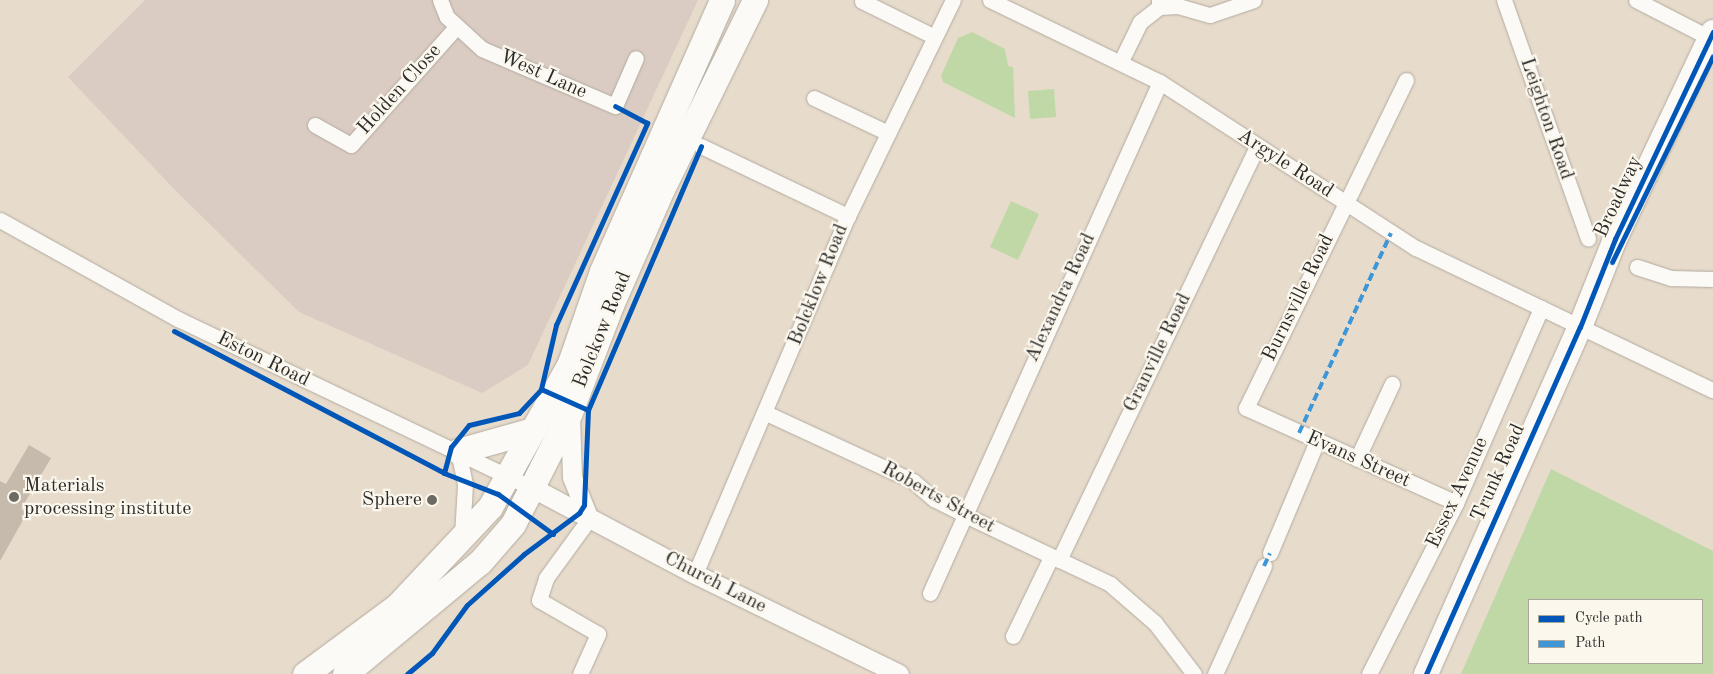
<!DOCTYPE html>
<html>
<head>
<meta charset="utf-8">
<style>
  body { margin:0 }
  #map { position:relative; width:1713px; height:674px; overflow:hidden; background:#e7dbcb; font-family:"Old Standard TT",serif }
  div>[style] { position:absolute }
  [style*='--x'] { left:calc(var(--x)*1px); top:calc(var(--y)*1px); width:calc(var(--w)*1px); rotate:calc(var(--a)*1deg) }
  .industrial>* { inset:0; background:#dbccc3 }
  .green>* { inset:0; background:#bfd8a6 }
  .building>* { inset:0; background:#c6baac }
  .roads { filter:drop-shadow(0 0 1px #b2aba0) drop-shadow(0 0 1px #b2aba0) }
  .minor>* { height:15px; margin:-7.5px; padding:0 7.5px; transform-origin:7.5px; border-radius:7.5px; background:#fbfaf7 }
  .tertiary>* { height:19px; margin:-9.5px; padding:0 9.5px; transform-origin:9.5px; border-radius:9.5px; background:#fbfaf7 }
  .primary>* { height:24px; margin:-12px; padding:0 12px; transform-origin:12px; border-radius:12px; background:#fbfaf7 }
  .trunk>* { height:25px; margin:-12.5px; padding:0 12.5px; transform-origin:12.5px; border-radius:12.5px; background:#fbfaf7 }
  .quiet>* { height:4px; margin-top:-2px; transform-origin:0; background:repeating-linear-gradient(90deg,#3c96d7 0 8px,transparent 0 12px) }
  .cycleway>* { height:5px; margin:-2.5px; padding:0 2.5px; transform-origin:2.5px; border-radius:2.5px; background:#0057b8 }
  .dots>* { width:14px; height:14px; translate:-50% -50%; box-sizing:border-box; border:2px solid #fbf7ec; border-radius:50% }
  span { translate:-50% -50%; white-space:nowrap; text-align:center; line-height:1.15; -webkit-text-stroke:4.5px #fbf7ec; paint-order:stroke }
  .street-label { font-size:20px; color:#2b2b2b }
  .poi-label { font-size:20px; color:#2b2b2b }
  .left { translate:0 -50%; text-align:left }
  .right { translate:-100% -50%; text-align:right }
  .legend { position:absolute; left:1528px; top:599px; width:175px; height:65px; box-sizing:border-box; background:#fbf7ec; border:1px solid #a8a59f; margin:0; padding:6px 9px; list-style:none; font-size:15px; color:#2b2b2b }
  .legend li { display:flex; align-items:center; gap:10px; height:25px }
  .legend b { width:25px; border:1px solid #a8a59f }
</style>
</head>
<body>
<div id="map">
  <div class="industrial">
    <div style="clip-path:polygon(145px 0,698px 0,528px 365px,482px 393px,299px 312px,174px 189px,68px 77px)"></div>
  </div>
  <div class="green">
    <div style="clip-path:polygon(972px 32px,1005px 49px,1008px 66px,1013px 67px,1015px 118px,943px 82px,941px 76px,958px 38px)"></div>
    <div style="clip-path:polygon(1054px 89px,1056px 117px,1030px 119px,1028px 91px)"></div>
    <div style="clip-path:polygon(1011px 201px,1039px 214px,1018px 260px,990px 247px)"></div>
    <div style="clip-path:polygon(evenodd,1551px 469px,1713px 551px,1713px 674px,1461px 674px,1551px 469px,1529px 600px,1702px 600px,1702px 663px,1529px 663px,1529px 600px)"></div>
  </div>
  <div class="building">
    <div style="clip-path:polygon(29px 445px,51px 458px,21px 509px,27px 513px,0 561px,0 481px,6px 484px)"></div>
  </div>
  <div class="roads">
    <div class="minor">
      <div style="--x:440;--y:0;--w:18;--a:68"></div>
      <div style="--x:447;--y:17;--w:47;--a:42.4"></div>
      <div style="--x:482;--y:49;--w:145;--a:23.2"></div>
      <div style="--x:615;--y:106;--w:52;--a:-66.4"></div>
      <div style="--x:990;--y:0;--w:189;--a:25.8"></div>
      <div style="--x:1160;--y:82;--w:305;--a:33"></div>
      <div style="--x:1416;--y:248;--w:329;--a:25.6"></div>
      <div style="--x:1504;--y:0;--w:253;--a:70.6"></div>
      <div style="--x:1636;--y:0;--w:83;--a:27.2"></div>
      <div style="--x:862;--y:1;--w:81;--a:26.3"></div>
      <div style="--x:1159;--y:7;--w:19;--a:-3"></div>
      <div style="--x:1178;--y:6;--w:33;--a:16"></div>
      <div style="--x:1210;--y:15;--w:46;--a:-18.8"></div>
      <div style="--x:1121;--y:61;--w:43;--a:-64"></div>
      <div style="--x:1140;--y:22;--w:24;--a:-38"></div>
      <div style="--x:1159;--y:7;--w:7;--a:-90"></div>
      <div style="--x:1406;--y:80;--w:365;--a:116"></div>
      <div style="--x:1246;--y:408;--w:230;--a:24.3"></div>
      <div style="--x:814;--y:98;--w:82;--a:25.3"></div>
      <div style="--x:315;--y:125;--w:41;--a:29.1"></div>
      <div style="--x:351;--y:145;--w:159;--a:-48.3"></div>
      <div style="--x:701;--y:146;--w:163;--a:25.5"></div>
      <div style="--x:0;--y:220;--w:204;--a:29.1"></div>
      <div style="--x:178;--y:319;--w:393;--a:25.5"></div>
      <div style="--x:1637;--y:267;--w:36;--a:18"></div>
      <div style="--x:1671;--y:278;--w:42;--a:1.4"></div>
      <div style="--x:766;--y:413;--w:162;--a:24.8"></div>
      <div style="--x:913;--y:481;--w:28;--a:41"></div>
      <div style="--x:934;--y:499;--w:35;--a:27"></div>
      <div style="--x:965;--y:515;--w:161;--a:25.4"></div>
      <div style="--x:1110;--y:584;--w:60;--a:40.9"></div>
      <div style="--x:1155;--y:623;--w:64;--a:52.6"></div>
      <div style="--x:458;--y:451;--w:34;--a:78"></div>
      <div style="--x:465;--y:484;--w:52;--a:93.3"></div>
      <div style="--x:1357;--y:459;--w:83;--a:-65"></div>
      <div style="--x:1270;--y:553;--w:121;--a:-67.2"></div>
      <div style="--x:1059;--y:560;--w:459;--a:-64.4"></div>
      <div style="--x:695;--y:574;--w:389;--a:-66.9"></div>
      <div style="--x:848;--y:216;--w:240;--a:-64.1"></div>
      <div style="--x:930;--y:593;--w:560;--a:-65.77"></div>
      <div style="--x:1013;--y:636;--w:88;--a:-64.3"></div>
      <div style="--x:580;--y:674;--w:44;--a:-65.8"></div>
      <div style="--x:598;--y:634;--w:68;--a:-150"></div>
      <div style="--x:539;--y:600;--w:23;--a:-72"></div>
      <div style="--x:546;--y:578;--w:73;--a:-53.9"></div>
      <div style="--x:1215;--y:674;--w:119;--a:-65.6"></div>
      <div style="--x:1369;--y:674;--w:192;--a:-63"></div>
      <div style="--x:1456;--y:503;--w:213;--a:-66.4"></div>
    </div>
    <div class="tertiary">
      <div style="--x:570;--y:414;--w:63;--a:88.2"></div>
      <div style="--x:572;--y:477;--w:45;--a:68"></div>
      <div style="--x:533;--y:488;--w:183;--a:28"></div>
      <div style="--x:695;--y:574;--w:227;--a:26.1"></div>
    </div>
    <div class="primary">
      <div style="--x:1426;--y:674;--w:380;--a:-66.1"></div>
      <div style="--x:1580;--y:327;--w:95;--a:-68.3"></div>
      <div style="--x:1615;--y:239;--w:229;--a:-64.7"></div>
    </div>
    <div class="trunk">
      <div style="--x:458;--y:451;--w:78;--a:-15.6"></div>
      <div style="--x:305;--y:674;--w:114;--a:-36.5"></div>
      <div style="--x:397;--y:606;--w:136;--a:-46.8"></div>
      <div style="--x:490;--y:507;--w:165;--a:-60.9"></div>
      <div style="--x:570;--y:363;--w:97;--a:-70.8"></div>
      <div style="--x:602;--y:271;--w:296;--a:-66.1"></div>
      <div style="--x:345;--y:674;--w:175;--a:-39.7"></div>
      <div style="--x:480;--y:562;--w:50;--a:-49"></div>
      <div style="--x:513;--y:524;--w:126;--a:-63"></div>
      <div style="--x:570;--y:412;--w:115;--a:-69"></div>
      <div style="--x:611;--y:305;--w:127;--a:-66.3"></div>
      <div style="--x:662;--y:189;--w:211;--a:-63.8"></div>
    </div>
  </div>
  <div class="quiet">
    <div style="--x:1299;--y:433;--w:220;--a:-65.3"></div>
    <div style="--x:1264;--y:566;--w:14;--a:-65"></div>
  </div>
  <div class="cycleway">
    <div style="--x:1612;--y:262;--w:229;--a:-63.9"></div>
    <div style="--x:174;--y:331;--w:305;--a:27.7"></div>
    <div style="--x:444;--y:473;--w:58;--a:21.3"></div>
    <div style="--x:498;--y:494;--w:68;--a:36"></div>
    <div style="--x:541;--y:389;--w:66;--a:-76.8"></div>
    <div style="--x:556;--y:325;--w:222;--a:-65.7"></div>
    <div style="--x:647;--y:123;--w:36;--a:-152"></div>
    <div style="--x:444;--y:473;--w:27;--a:-75"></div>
    <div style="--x:451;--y:447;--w:28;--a:-51"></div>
    <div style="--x:469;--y:425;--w:51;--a:-13.5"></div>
    <div style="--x:519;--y:413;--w:33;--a:-47"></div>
    <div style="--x:541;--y:389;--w:51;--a:24.1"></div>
    <div style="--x:407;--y:674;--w:33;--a:-40"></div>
    <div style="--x:432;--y:653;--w:59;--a:-53.9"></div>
    <div style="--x:467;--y:605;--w:76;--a:-41.8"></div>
    <div style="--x:524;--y:554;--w:69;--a:-36.7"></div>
    <div style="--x:579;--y:513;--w:9;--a:-58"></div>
    <div style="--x:584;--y:505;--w:95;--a:-87.6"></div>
    <div style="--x:588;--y:410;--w:287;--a:-66.8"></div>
    <div style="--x:1426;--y:674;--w:380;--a:-66.1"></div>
    <div style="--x:1580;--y:327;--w:95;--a:-68.3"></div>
    <div style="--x:1615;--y:239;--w:229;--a:-64.7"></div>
  </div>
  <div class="dots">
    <div style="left:14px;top:497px;background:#6d6963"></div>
    <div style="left:432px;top:500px;background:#6d6963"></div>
  </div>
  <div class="street-label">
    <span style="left:543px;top:75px;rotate:24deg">West Lane</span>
    <span style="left:400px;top:90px;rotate:-48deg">Holden Close</span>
    <span style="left:1546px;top:119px;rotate:71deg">Leighton Road</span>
    <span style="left:1285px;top:164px;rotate:33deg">Argyle Road</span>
    <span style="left:1619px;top:197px;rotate:-65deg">Broadway</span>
    <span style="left:819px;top:285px;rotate:-68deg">Bolcklow Road</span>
    <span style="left:1061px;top:298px;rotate:-65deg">Alexandra Road</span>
    <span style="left:1299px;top:298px;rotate:-64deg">Burnsville Road</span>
    <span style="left:603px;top:330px;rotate:-68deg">Bolckow Road</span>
    <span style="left:1158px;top:353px;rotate:-64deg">Granville Road</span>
    <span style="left:263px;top:360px;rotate:26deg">Eston Road</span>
    <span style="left:1358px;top:460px;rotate:24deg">Evans Street</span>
    <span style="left:1499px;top:473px;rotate:-66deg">Trunk Road</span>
    <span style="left:1458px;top:493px;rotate:-65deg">Essex Avenue</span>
    <span style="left:938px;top:498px;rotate:29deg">Roberts Street</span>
    <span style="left:715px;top:583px;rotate:27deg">Church Lane</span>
  </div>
  <div class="poi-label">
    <span class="left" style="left:24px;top:498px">Materials<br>processing institute</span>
    <span class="right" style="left:422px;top:500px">Sphere</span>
  </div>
  <ul class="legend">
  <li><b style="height:6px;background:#0057b8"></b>Cycle path</li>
  <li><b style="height:6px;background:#3c96d7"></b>Path</li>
  </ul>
</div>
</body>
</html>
